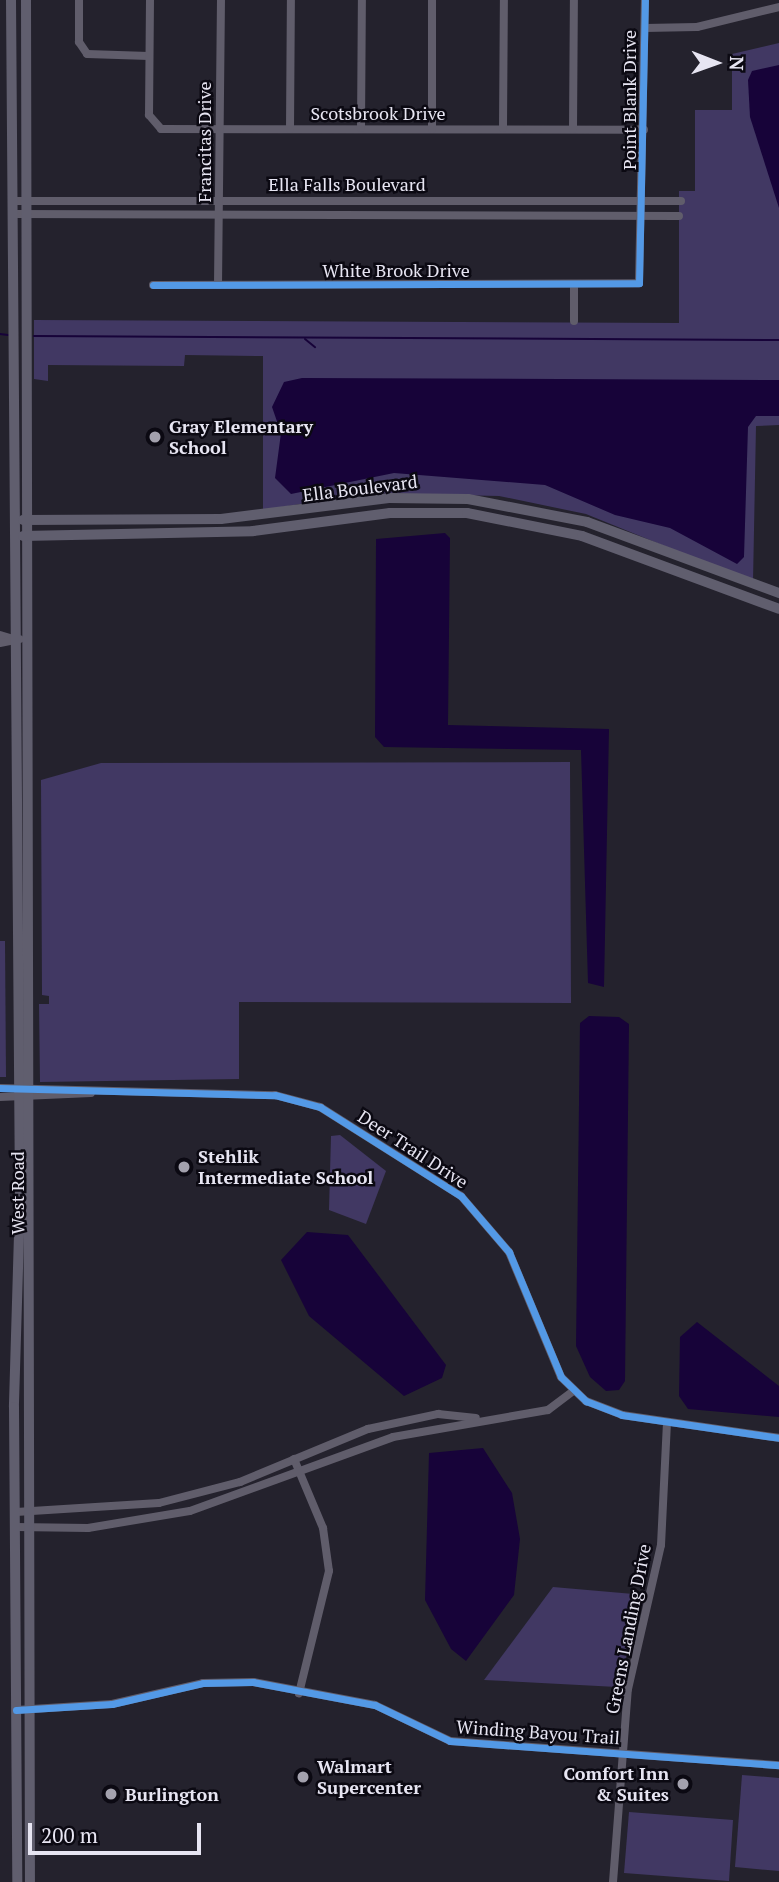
<!DOCTYPE html>
<html>
<head>
<meta charset="utf-8">
<style>
  body { margin:0 }
  #map { position:relative; width:779px; height:1882px; overflow:hidden; background:#24222d; font-family:"PT Serif",serif }
  div>[style] { position:absolute }
  [style*='--x'] { left:calc(var(--x)*1px); top:calc(var(--y)*1px); width:calc(var(--w)*1px); rotate:calc(var(--a)*1deg) }
  .green>* { inset:0; background:#413863 }
  .water>* { inset:0; background:#170339 }
  .stream>* { height:2px; margin:-1px; padding:0 1px; transform-origin:1px; border-radius:1px; background:#170339 }
  .minor>* { height:8px; margin:-4px; padding:0 4px; transform-origin:4px; border-radius:4px; background:#605d6b }
  .major>* { height:10px; margin:-5px; padding:0 5px; transform-origin:5px; border-radius:5px; background:#605e6e }
  .cycleway>* { height:7px; margin:-3.5px; padding:0 3.5px; transform-origin:3.5px; border-radius:3.5px; background:#5399e6 }
  .dots>* { width:19px; height:19px; translate:-50% -50%; box-sizing:border-box; border:4px solid #0b0912; border-radius:50% }
  span { translate:-50% -50%; white-space:nowrap; text-align:center; line-height:1.15; -webkit-text-stroke:5px #0b0912; paint-order:stroke }
  .street-label { font-size:18px; color:#e7e5f2 }
  .poi-label { font-size:18px; color:#e7e5f2; font-weight:700 }
  .left { translate:0 -50%; text-align:left }
  .right { translate:-100% -50%; text-align:right }
  .north { position:absolute; left:681px; top:28px; width:70px; height:70px; -webkit-text-stroke:5px #0b0912; paint-order:stroke; rotate:91deg; font-size:19px; font-weight:700; line-height:28px; text-align:center; color:#e7e5f2 }
  .north::after { content:''; display:block; margin:auto; width:24px; height:32px; background:#e7e5f2; clip-path:polygon(50% 0,100% 100%,50% 72%,0 100%) }
  .scale { position:absolute; left:28px; top:1823px; width:173px; height:32px; box-sizing:border-box; border:4px solid #e7e5f2; border-top:0; padding-left:9px; font-size:21px; line-height:24px; white-space:nowrap; color:#e7e5f2; -webkit-text-stroke:5px #0b0912; paint-order:stroke }
</style>
</head>
<body>
<div id="map">
  <div class="green">
    <div style="clip-path:polygon(779px 43px,779px 425px,756px 426px,753px 582px,586px 514px,499px 496px,368px 493px,263px 510px,263px 356px,185px 355px,184px 366px,48px 365px,48px 381px,34px 379px,34px 320px,679px 323px,679px 191px,695px 191px,695px 110px,732px 110px,732px 54px)"></div>
    <div style="clip-path:polygon(570px 762px,571px 1003px,239px 1002px,239px 1079px,40px 1082px,39px 1004px,49px 1004px,49px 996px,42px 995px,41px 780px,101px 763px)"></div>
    <div style="clip-path:polygon(0 941px,5px 941px,6px 1077px,0 1077px)"></div>
    <div style="clip-path:polygon(340px 1135px,386px 1171px,366px 1224px,329px 1210px,331px 1136px)"></div>
    <div style="clip-path:polygon(553px 1587px,645px 1595px,617px 1687px,484px 1680px)"></div>
    <div style="clip-path:polygon(742px 1775px,779px 1778px,779px 1871px,735px 1867px)"></div>
    <div style="clip-path:polygon(629px 1812px,733px 1820px,729px 1881px,624px 1873px)"></div>
  </div>
  <div class="water">
    <div style="clip-path:polygon(779px 65px,779px 208px,750px 117px,748px 80px,752px 71px)"></div>
    <div style="clip-path:polygon(302px 378px,779px 380px,779px 416px,756px 416px,748px 427px,744px 557px,737px 564px,670px 528px,615px 515px,545px 485px,394px 473px,291px 494px,275px 478px,281px 433px,272px 407px,284px 382px)"></div>
    <div style="clip-path:polygon(445px 533px,450px 538px,448px 725px,609px 729px,604px 987px,588px 983px,581px 750px,384px 747px,375px 737px,376px 539px)"></div>
    <div style="clip-path:polygon(589px 1016px,619px 1017px,629px 1024px,625px 1381px,619px 1390px,606px 1391px,590px 1377px,576px 1346px,580px 1023px)"></div>
    <div style="clip-path:polygon(307px 1232px,348px 1235px,446px 1365px,442px 1378px,404px 1396px,309px 1316px,281px 1260px)"></div>
    <div style="clip-path:polygon(697px 1322px,779px 1386px,779px 1417px,688px 1409px,679px 1396px,680px 1337px)"></div>
    <div style="clip-path:polygon(483px 1448px,512px 1493px,520px 1539px,514px 1595px,466px 1661px,451px 1649px,425px 1600px,429px 1453px)"></div>
  </div>
  <div class="stream">
    <div style="--x:0;--y:334;--w:8;--a:7"></div>
    <div style="--x:34;--y:336;--w:745;--a:0.31"></div>
    <div style="--x:305;--y:339;--w:13;--a:39"></div>
  </div>
  <div class="minor">
    <div style="--x:79;--y:0;--w:42;--a:90"></div>
    <div style="--x:79;--y:42;--w:14;--a:56"></div>
    <div style="--x:87;--y:54;--w:62;--a:1.8"></div>
    <div style="--x:150;--y:0;--w:115;--a:90.5"></div>
    <div style="--x:149;--y:115;--w:18;--a:49"></div>
    <div style="--x:161;--y:129;--w:483;--a:0.1"></div>
    <div style="--x:645;--y:28;--w:52;--a:-1.1"></div>
    <div style="--x:697;--y:27;--w:84;--a:-13.7"></div>
    <div style="--x:361;--y:128;--w:128;--a:-89.6"></div>
    <div style="--x:503;--y:128;--w:128;--a:-89.6"></div>
    <div style="--x:290;--y:129;--w:129;--a:-89.6"></div>
    <div style="--x:432;--y:129;--w:129;--a:-90"></div>
    <div style="--x:573;--y:129;--w:129;--a:-89.6"></div>
    <div style="--x:13;--y:201;--w:668;--a:0"></div>
    <div style="--x:13;--y:214;--w:666;--a:0.17"></div>
    <div style="--x:153;--y:285;--w:486;--a:-0.2"></div>
    <div style="--x:639;--y:283;--w:283;--a:-88.8"></div>
    <div style="--x:218;--y:285;--w:285;--a:-89.4"></div>
    <div style="--x:574;--y:321;--w:35;--a:-90"></div>
    <div style="--x:0;--y:635;--w:14;--a:17"></div>
    <div style="--x:0;--y:643;--w:20;--a:-11"></div>
    <div style="--x:0;--y:1088;--w:275;--a:1.5"></div>
    <div style="--x:275;--y:1095;--w:47;--a:14.9"></div>
    <div style="--x:320;--y:1107;--w:167;--a:32.3"></div>
    <div style="--x:461;--y:1196;--w:74;--a:49.4"></div>
    <div style="--x:509;--y:1252;--w:135;--a:67.4"></div>
    <div style="--x:561;--y:1377;--w:35;--a:44"></div>
    <div style="--x:586;--y:1401;--w:39;--a:21"></div>
    <div style="--x:622;--y:1415;--w:159;--a:8.3"></div>
    <div style="--x:0;--y:1097;--w:91;--a:-2.5"></div>
    <div style="--x:294;--y:1459;--w:75;--a:67.2"></div>
    <div style="--x:323;--y:1528;--w:43;--a:82.1"></div>
    <div style="--x:329;--y:1571;--w:126;--a:103.8"></div>
    <div style="--x:16;--y:1512;--w:143;--a:-3.6"></div>
    <div style="--x:159;--y:1503;--w:84;--a:-14.5"></div>
    <div style="--x:240;--y:1482;--w:139;--a:-22.5"></div>
    <div style="--x:368;--y:1429;--w:72;--a:-12.1"></div>
    <div style="--x:438;--y:1414;--w:38;--a:6"></div>
    <div style="--x:16;--y:1527;--w:72;--a:0.8"></div>
    <div style="--x:88;--y:1528;--w:103;--a:-9.5"></div>
    <div style="--x:190;--y:1511;--w:216;--a:-20"></div>
    <div style="--x:393;--y:1437;--w:157;--a:-9.9"></div>
    <div style="--x:548;--y:1410;--w:31;--a:-37"></div>
    <div style="--x:16;--y:1710;--w:96;--a:-3.6"></div>
    <div style="--x:112;--y:1704;--w:93;--a:-13"></div>
    <div style="--x:203;--y:1683;--w:50;--a:-1.1"></div>
    <div style="--x:253;--y:1682;--w:124;--a:10.7"></div>
    <div style="--x:375;--y:1705;--w:83;--a:25.6"></div>
    <div style="--x:450;--y:1741;--w:330;--a:4.2"></div>
    <div style="--x:613;--y:1882;--w:194;--a:-85.6"></div>
    <div style="--x:628;--y:1689;--w:148;--a:-77.1"></div>
    <div style="--x:661;--y:1545;--w:122;--a:-87.2"></div>
  </div>
  <div class="major">
    <div style="--x:11;--y:0;--w:1201;--a:89.57"></div>
    <div style="--x:20;--y:1201;--w:206;--a:91.7"></div>
    <div style="--x:14;--y:1407;--w:475;--a:89.6"></div>
    <div style="--x:26;--y:0;--w:1882;--a:89.88"></div>
    <div style="--x:23;--y:520;--w:198;--a:-0.3"></div>
    <div style="--x:221;--y:519;--w:169;--a:-7.1"></div>
    <div style="--x:389;--y:498;--w:79;--a:0.7"></div>
    <div style="--x:468;--y:499;--w:121;--a:10.9"></div>
    <div style="--x:587;--y:522;--w:205;--a:20.3"></div>
    <div style="--x:23;--y:536;--w:230;--a:-1.2"></div>
    <div style="--x:253;--y:531;--w:138;--a:-7.5"></div>
    <div style="--x:390;--y:513;--w:77;--a:0"></div>
    <div style="--x:467;--y:513;--w:117;--a:11.3"></div>
    <div style="--x:582;--y:536;--w:210;--a:20.3"></div>
  </div>
  <div class="cycleway">
    <div style="--x:153;--y:285;--w:486;--a:-0.2"></div>
    <div style="--x:639;--y:283;--w:283;--a:-88.8"></div>
    <div style="--x:0;--y:1088;--w:275;--a:1.5"></div>
    <div style="--x:275;--y:1095;--w:47;--a:14.9"></div>
    <div style="--x:320;--y:1107;--w:167;--a:32.3"></div>
    <div style="--x:461;--y:1196;--w:74;--a:49.4"></div>
    <div style="--x:509;--y:1252;--w:135;--a:67.4"></div>
    <div style="--x:561;--y:1377;--w:35;--a:44"></div>
    <div style="--x:586;--y:1401;--w:39;--a:21"></div>
    <div style="--x:622;--y:1415;--w:159;--a:8.3"></div>
    <div style="--x:16;--y:1710;--w:96;--a:-3.6"></div>
    <div style="--x:112;--y:1704;--w:93;--a:-13"></div>
    <div style="--x:203;--y:1683;--w:50;--a:-1.1"></div>
    <div style="--x:253;--y:1682;--w:124;--a:10.7"></div>
    <div style="--x:375;--y:1705;--w:83;--a:25.6"></div>
    <div style="--x:450;--y:1741;--w:330;--a:4.2"></div>
  </div>
  <div class="dots">
    <div style="left:155px;top:437px;background:#a3a1ad"></div>
    <div style="left:184px;top:1167px;background:#a3a1ad"></div>
    <div style="left:303px;top:1777px;background:#a3a1ad"></div>
    <div style="left:683px;top:1784px;background:#a3a1ad"></div>
    <div style="left:111px;top:1794px;background:#a3a1ad"></div>
  </div>
  <div class="street-label">
    <span style="left:629px;top:100px;rotate:-90deg">Point Blank Drive</span>
    <span style="left:378px;top:113px">Scotsbrook Drive</span>
    <span style="left:204px;top:142px;rotate:-90deg">Francitas Drive</span>
    <span style="left:347px;top:184px">Ella Falls Boulevard</span>
    <span style="left:396px;top:270px">White Brook Drive</span>
    <span style="left:360px;top:488px;rotate:-7deg">Ella Boulevard</span>
    <span style="left:413px;top:1149px;rotate:33deg">Deer Trail Drive</span>
    <span style="left:17px;top:1193px;rotate:-90deg">West Road</span>
    <span style="left:628px;top:1629px;rotate:-79deg">Greens Landing Drive</span>
    <span style="left:538px;top:1732px;rotate:4deg">Winding Bayou Trail</span>
  </div>
  <div class="poi-label">
    <span class="left" style="left:169px;top:437px">Gray Elementary<br>School</span>
    <span class="left" style="left:198px;top:1167px">Stehlik<br>Intermediate School</span>
    <span class="left" style="left:317px;top:1777px">Walmart<br>Supercenter</span>
    <span class="right" style="left:669px;top:1784px">Comfort Inn<br>&amp; Suites</span>
    <span class="left" style="left:125px;top:1794px">Burlington</span>
  </div>
  <div class="north">N</div>
  <div class="scale">200 m</div>
</div>
</body>
</html>
